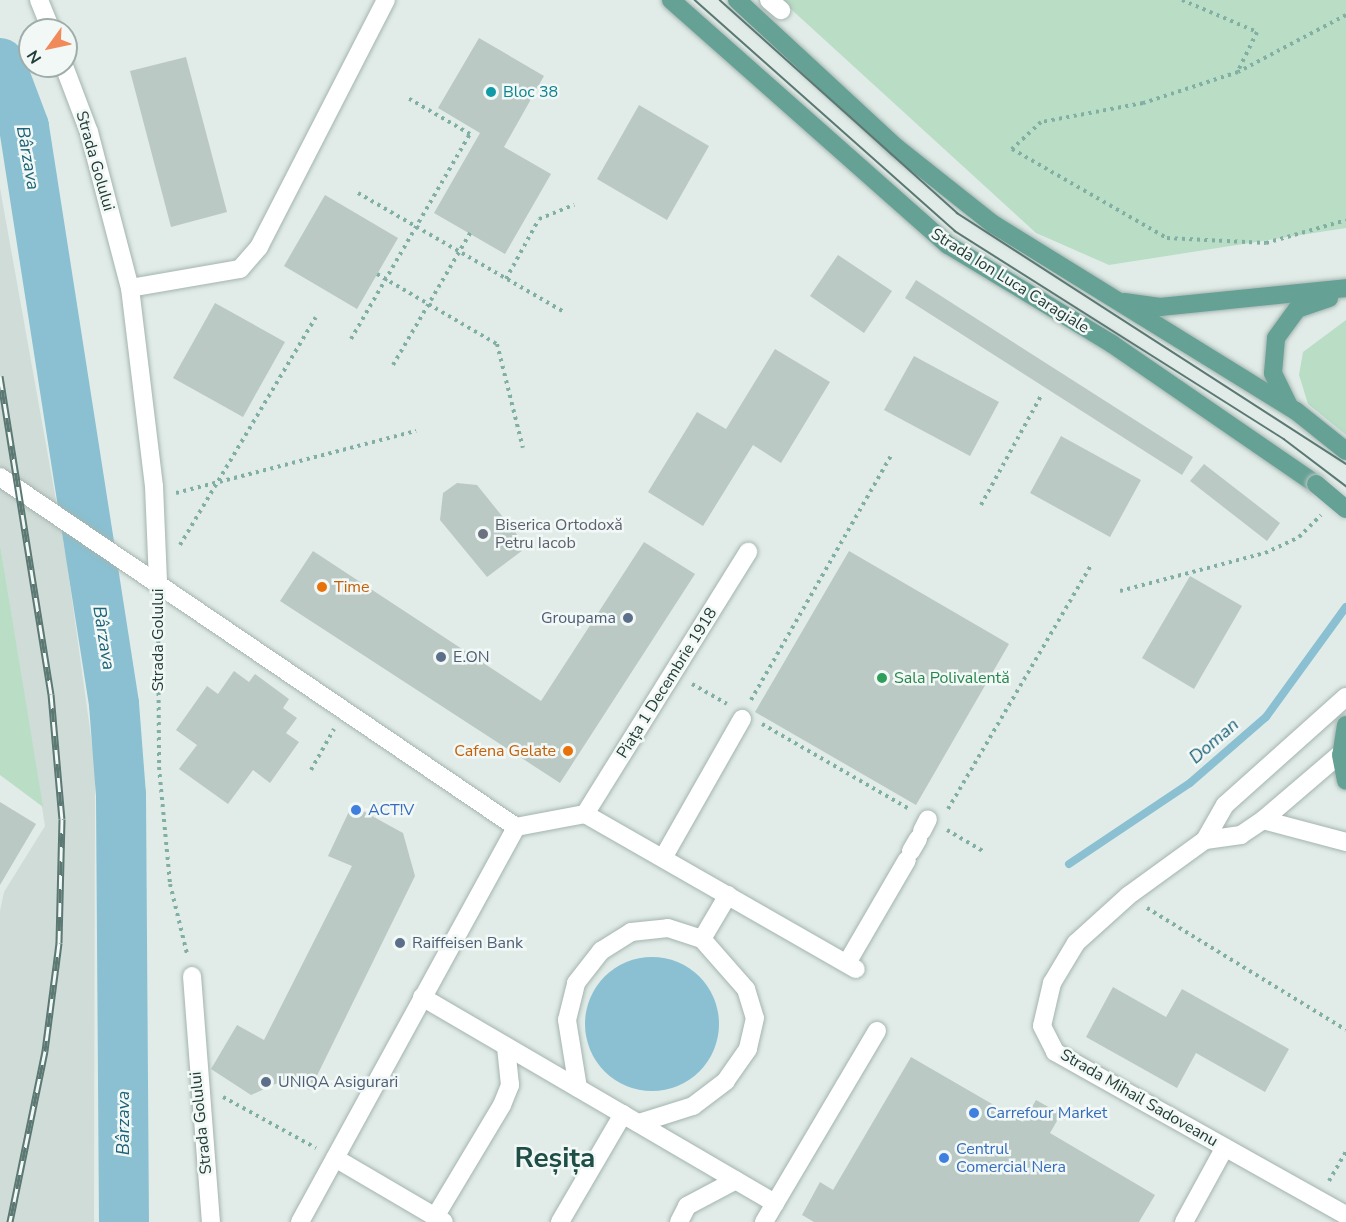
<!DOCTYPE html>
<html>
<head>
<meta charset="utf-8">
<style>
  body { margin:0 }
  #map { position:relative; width:1346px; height:1222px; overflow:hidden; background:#e1ece8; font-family:"Nunito Sans",sans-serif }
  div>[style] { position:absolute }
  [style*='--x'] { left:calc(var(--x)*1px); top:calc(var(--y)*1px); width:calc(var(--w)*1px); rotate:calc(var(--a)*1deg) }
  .built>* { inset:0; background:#d0dcd7 }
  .green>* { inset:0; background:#baddc6 }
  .water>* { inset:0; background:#8ac0d1 }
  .round { border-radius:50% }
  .stream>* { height:8px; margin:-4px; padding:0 4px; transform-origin:4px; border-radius:4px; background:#8ac0d1 }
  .river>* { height:50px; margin:-25px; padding:0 25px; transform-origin:25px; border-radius:25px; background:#8ac0d1 }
  .building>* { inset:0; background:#bac9c4 }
  .path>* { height:4px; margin-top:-2px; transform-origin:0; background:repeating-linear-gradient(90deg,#82afa4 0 3px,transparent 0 7.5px) }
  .roads { filter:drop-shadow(0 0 2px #a4b4af) drop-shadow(0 0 2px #a4b4af) }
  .minor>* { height:18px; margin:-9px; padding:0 9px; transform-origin:9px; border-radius:9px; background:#fff }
  .major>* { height:18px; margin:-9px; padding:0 9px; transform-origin:9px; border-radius:9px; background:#66a196 }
  .tram>* { height:1.5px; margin:-0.75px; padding:0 0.75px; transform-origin:0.75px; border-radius:0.75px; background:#5c7873 }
  .rail>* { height:7px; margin-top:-3.5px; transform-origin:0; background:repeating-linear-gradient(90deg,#f2f8f6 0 14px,#5c7873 0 28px); box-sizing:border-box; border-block:2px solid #5c7873 }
  .bridges { filter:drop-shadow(0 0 2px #c1c8c7) drop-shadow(0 0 2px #c1c8c7) }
  .major-bridge>* { height:18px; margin:-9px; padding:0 9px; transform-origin:9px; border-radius:9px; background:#66a196 }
  .dots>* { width:16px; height:16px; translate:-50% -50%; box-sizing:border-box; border:3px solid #f2f8f6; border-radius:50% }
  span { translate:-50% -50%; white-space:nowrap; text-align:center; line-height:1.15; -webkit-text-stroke:5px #f2f8f6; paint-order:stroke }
  .culture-label { font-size:16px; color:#0d838f }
  .left { translate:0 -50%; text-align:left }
  .street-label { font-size:16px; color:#223c37 }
  .worship-label { font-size:16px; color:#5b616d }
  .food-label { font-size:16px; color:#c56008 }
  .right { translate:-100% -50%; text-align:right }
  .service-label { font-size:16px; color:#4e5e75 }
  .leisure-label { font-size:16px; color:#27864d }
  .shop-label { font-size:16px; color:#366cbe }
  .water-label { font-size:18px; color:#1c6278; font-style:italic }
  .town-label { font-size:28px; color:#1e4e46; font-weight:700 }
  .north { position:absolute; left:18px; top:18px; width:60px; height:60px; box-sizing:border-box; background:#f2f8f6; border:2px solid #9fadaa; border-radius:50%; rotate:237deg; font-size:16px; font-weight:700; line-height:24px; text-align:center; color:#223c37 }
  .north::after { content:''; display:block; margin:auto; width:21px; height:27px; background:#f18a5b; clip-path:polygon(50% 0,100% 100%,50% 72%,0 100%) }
</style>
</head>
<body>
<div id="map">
  <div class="built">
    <div style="clip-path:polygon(0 188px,66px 556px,95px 766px,94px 1222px,0 1222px,0 911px,4px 892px,45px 826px,0 544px)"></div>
  </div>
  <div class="green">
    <div style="clip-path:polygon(781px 0,1346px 0,1346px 228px,1109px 265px,1036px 233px)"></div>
    <div style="clip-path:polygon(1346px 320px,1346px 435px,1308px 404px,1299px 375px,1303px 352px)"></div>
    <div style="clip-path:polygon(0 544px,43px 807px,0 775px)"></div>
  </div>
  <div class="water">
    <div class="round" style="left:585px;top:957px;width:134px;height:134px"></div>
  </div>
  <div class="stream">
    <div style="--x:1069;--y:864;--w:146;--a:-33.8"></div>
    <div style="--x:1190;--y:783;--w:101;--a:-41"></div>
    <div style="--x:1266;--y:717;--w:136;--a:-54"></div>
  </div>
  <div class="river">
    <div style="--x:0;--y:63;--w:68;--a:69.4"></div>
    <div style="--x:24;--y:127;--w:584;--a:81.13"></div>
    <div style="--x:114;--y:704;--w:91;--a:85.6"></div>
    <div style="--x:121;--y:795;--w:427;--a:89.6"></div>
  </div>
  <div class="building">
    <div style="clip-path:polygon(479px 38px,544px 76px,504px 147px,551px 174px,505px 254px,434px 213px,480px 133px,438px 108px)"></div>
    <div style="clip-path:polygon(186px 57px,227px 212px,171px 227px,130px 71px)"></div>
    <div style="clip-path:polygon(639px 105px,709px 146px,667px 220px,597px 179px)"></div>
    <div style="clip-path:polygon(325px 195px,398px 238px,357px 309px,284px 266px)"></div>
    <div style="clip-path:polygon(838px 255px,892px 291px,864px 333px,810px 296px)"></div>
    <div style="clip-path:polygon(916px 280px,1193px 457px,1182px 475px,905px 298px)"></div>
    <div style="clip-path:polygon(215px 303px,285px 342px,243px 417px,173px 378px)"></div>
    <div style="clip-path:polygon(775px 349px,830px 382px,781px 463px,753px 445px,703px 526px,648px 492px,697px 412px,726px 429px)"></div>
    <div style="clip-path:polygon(914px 356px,999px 402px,970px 456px,884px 410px)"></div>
    <div style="clip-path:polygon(1061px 436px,1141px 480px,1110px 537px,1030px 493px)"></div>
    <div style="clip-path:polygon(1204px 464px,1280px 523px,1267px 541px,1190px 481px)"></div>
    <div style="clip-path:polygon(457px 483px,477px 485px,527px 547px,487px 577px,440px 520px,443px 493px)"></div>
    <div style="clip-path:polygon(644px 542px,695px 574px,560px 783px,280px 601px,313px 551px,541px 701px)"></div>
    <div style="clip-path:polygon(849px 551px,1009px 644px,916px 805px,755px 712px)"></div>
    <div style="clip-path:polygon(1190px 576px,1242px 606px,1194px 689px,1142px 658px)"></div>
    <div style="clip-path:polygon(234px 671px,249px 682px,255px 674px,289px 699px,283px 708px,297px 718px,286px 733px,299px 742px,270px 783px,253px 770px,228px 804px,179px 769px,197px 745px,176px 730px,207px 686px,218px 694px)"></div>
    <div style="clip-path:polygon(0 802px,36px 824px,0 885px)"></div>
    <div style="clip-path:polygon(352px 805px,403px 833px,415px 876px,310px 1090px,284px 1080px,251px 1095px,211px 1069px,237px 1025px,264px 1040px,352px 866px,328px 856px)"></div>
    <div style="clip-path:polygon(1113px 987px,1166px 1017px,1182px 989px,1289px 1049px,1265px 1092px,1196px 1053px,1177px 1088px,1086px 1037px)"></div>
    <div style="clip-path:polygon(911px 1057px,1023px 1122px,1036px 1100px,1061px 1114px,1050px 1133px,1155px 1195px,1139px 1222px,814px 1222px,802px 1215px,820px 1182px,833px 1190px)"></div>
  </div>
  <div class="path">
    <div style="--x:1182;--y:0;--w:82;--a:23.1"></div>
    <div style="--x:1257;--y:32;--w:43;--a:116"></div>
    <div style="--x:1346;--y:15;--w:122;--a:152.2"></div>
    <div style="--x:1238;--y:72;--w:100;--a:161.9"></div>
    <div style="--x:1143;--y:103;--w:104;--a:169.4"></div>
    <div style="--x:1041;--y:122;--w:40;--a:137"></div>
    <div style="--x:1012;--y:149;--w:179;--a:29.9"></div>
    <div style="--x:1167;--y:238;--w:99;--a:2.9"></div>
    <div style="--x:1266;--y:243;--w:83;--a:-16"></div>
    <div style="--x:358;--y:193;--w:238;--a:30"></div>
    <div style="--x:377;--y:274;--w:139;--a:30.3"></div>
    <div style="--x:497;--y:344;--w:107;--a:76"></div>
    <div style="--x:506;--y:279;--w:68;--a:-61.2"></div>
    <div style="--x:539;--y:219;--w:38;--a:-22"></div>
    <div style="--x:351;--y:339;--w:237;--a:-59.9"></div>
    <div style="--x:470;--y:134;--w:72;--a:-149.9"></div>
    <div style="--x:393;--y:365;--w:153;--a:-59.7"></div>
    <div style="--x:176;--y:493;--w:248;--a:-14.5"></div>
    <div style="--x:981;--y:505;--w:124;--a:-61.2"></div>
    <div style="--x:180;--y:545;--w:265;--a:-59.2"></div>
    <div style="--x:1120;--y:591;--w:150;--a:-14.7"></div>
    <div style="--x:1265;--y:553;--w:38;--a:-25"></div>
    <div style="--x:1299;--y:537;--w:31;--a:-45"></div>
    <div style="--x:158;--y:610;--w:157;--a:89.6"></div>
    <div style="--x:159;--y:767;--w:118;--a:84.6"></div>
    <div style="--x:170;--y:884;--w:72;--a:76.3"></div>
    <div style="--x:692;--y:684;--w:40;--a:29.7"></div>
    <div style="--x:751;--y:700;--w:281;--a:-60.2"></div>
    <div style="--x:762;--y:724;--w:170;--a:30"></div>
    <div style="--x:311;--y:770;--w:47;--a:-60.7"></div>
    <div style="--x:948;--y:809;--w:284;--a:-59.6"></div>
    <div style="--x:947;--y:830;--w:42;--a:30.3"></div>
    <div style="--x:1147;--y:908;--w:233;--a:31.5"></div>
    <div style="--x:223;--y:1097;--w:106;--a:28.7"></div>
    <div style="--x:1329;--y:1181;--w:34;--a:-60"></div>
  </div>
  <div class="roads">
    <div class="minor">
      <div style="--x:39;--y:0;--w:32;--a:68"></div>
      <div style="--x:769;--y:0;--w:16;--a:40"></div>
      <div style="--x:64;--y:66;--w:71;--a:69.3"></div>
      <div style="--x:89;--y:132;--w:161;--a:75.3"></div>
      <div style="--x:130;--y:288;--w:199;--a:83.1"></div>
      <div style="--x:154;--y:486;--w:97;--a:87.6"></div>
      <div style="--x:130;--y:288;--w:112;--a:-9.8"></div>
      <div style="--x:240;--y:269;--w:29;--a:-49"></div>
      <div style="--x:259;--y:247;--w:278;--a:-62.8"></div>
      <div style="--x:0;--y:477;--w:624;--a:34.15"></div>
      <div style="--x:1346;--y:749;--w:109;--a:139.5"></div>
      <div style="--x:1263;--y:820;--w:27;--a:146"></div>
      <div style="--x:1241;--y:835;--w:36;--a:172"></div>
      <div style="--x:1205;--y:840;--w:95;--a:144"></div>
      <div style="--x:1128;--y:896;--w:70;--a:137.9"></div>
      <div style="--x:1076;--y:943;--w:47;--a:121"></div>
      <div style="--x:1052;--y:983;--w:44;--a:103.1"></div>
      <div style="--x:1042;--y:1026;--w:29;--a:63"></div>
      <div style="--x:1055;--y:1052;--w:334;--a:29.3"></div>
      <div style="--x:585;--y:814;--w:312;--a:29.8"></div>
      <div style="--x:1263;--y:820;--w:86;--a:14.8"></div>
      <div style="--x:922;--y:831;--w:13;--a:-63"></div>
      <div style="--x:1205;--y:840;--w:40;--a:-60.3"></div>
      <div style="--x:1225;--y:805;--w:162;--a:-41.8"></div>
      <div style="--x:911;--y:851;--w:14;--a:-60"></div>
      <div style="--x:663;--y:858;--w:160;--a:-60.4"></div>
      <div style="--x:702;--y:939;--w:51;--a:-59.4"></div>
      <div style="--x:847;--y:963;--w:119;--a:-59.8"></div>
      <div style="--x:192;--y:976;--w:247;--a:85.6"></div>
      <div style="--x:422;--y:997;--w:409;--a:30.3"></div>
      <div style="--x:578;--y:1088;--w:69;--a:-99.2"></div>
      <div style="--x:567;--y:1020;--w:38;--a:-76"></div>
      <div style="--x:576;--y:983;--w:41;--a:-52"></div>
      <div style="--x:601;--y:951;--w:36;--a:-32"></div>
      <div style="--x:631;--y:932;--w:37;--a:-6"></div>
      <div style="--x:668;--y:928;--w:36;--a:18"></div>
      <div style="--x:702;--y:939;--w:67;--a:48.7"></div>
      <div style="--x:746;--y:989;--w:30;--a:73"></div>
      <div style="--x:755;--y:1018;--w:32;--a:103"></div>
      <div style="--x:748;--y:1049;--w:39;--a:125"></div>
      <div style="--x:726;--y:1081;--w:41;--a:142.9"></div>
      <div style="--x:693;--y:1106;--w:57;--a:162.5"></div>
      <div style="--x:335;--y:1158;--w:126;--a:30.4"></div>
      <div style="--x:435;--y:1217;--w:131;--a:-59.1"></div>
      <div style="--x:502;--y:1105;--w:22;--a:-68"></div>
      <div style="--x:510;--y:1085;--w:37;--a:-96"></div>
      <div style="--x:300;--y:1222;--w:450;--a:-61.3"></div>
      <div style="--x:516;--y:827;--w:70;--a:-10.7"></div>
      <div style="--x:585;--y:814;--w:309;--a:-58.1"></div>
      <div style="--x:560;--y:1222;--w:125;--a:-59.7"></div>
      <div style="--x:679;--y:1222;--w:18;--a:-63"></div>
      <div style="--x:687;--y:1206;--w:55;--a:-28"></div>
      <div style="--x:764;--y:1222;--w:222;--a:-59.4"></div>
      <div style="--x:1184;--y:1222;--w:85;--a:-61.3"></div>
    </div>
    <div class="major">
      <div style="--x:671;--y:0;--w:370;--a:41.5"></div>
      <div style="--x:948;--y:245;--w:192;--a:31.1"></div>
      <div style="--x:1112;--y:344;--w:247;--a:34.5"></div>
      <div style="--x:737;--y:0;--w:218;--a:42.8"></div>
      <div style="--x:897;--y:148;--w:122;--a:38.4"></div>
      <div style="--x:993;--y:224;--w:356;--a:31.7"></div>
      <div style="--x:1296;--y:411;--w:64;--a:38.7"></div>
      <div style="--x:1124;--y:302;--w:36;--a:8"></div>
      <div style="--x:1160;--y:307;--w:187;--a:-5.8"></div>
      <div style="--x:1288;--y:404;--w:34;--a:-116"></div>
      <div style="--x:1273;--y:373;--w:35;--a:-85"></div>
      <div style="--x:1276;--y:338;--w:36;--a:-54"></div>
      <div style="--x:1297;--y:309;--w:34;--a:-19"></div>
      <div style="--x:1346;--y:725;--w:30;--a:99"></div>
      <div style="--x:1341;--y:755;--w:26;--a:79"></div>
    </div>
  </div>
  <div class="tram">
    <div style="--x:695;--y:0;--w:348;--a:41.6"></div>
    <div style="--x:955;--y:231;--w:389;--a:32.3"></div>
    <div style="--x:1284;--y:439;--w:78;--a:37.2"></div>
    <div style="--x:720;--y:0;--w:319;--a:41.9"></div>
    <div style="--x:957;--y:213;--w:463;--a:32.8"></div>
  </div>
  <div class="rail">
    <div style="--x:0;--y:376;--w:322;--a:80.9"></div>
    <div style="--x:51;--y:694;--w:125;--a:85"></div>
    <div style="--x:62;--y:819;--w:124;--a:91.4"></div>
    <div style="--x:59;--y:943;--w:109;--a:97.4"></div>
    <div style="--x:45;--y:1051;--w:175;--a:101.6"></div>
  </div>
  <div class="bridges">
    <div class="major-bridge">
      <div style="--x:1316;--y:484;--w:39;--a:40"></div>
    </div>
  </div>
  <div class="dots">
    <div style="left:491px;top:92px;background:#0f9aa8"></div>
    <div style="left:483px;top:534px;background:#6b7280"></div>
    <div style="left:322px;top:587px;background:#e8710a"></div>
    <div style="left:628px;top:618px;background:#5c6f8a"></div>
    <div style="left:441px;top:657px;background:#5c6f8a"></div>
    <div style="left:882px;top:678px;background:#2e9e5b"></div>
    <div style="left:568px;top:751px;background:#e8710a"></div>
    <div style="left:356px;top:810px;background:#3f7fe0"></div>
    <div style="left:400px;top:943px;background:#5c6f8a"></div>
    <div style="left:266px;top:1082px;background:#5c6f8a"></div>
    <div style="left:974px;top:1113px;background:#3f7fe0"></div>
    <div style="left:944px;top:1158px;background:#3f7fe0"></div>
  </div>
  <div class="culture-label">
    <span class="left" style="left:503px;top:92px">Bloc 38</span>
  </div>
  <div class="street-label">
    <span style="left:95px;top:161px;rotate:74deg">Strada Golului</span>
    <span style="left:1010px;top:281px;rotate:32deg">Strada Ion Luca Caragiale</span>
    <span style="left:158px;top:640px;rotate:-90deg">Strada Golului</span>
    <span style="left:667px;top:683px;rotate:-58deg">Piața 1 Decembrie 1918</span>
    <span style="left:1139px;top:1098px;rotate:30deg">Strada Mihail Sadoveanu</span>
    <span style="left:201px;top:1123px;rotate:-96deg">Strada Golului</span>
  </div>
  <div class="worship-label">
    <span class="left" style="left:495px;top:534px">Biserica Ortodoxă<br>Petru Iacob</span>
  </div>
  <div class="food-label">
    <span class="left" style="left:334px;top:587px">Time</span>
    <span class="right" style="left:556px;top:751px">Cafena Gelate</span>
  </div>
  <div class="service-label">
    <span class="right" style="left:616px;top:618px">Groupama</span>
    <span class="left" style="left:453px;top:657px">E.ON</span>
    <span class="left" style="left:412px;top:943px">Raiffeisen Bank</span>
    <span class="left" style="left:278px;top:1082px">UNIQA Asigurari</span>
  </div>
  <div class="leisure-label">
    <span class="left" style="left:894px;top:678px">Sala Polivalentă</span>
  </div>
  <div class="shop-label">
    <span class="left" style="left:368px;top:810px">ACT!V</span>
    <span class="left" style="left:986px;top:1113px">Carrefour Market</span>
    <span class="left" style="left:956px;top:1158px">Centrul<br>Comercial Nera</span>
  </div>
  <div class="water-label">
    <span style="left:28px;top:158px;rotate:80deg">Bârzava</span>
    <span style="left:104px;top:638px;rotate:81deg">Bârzava</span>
    <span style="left:1214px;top:741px;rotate:-41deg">Doman</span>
    <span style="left:123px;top:1123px;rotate:-90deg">Bârzava</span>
  </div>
  <div class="town-label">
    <span style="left:555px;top:1158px">Reșița</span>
  </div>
  <div class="north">N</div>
</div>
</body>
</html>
